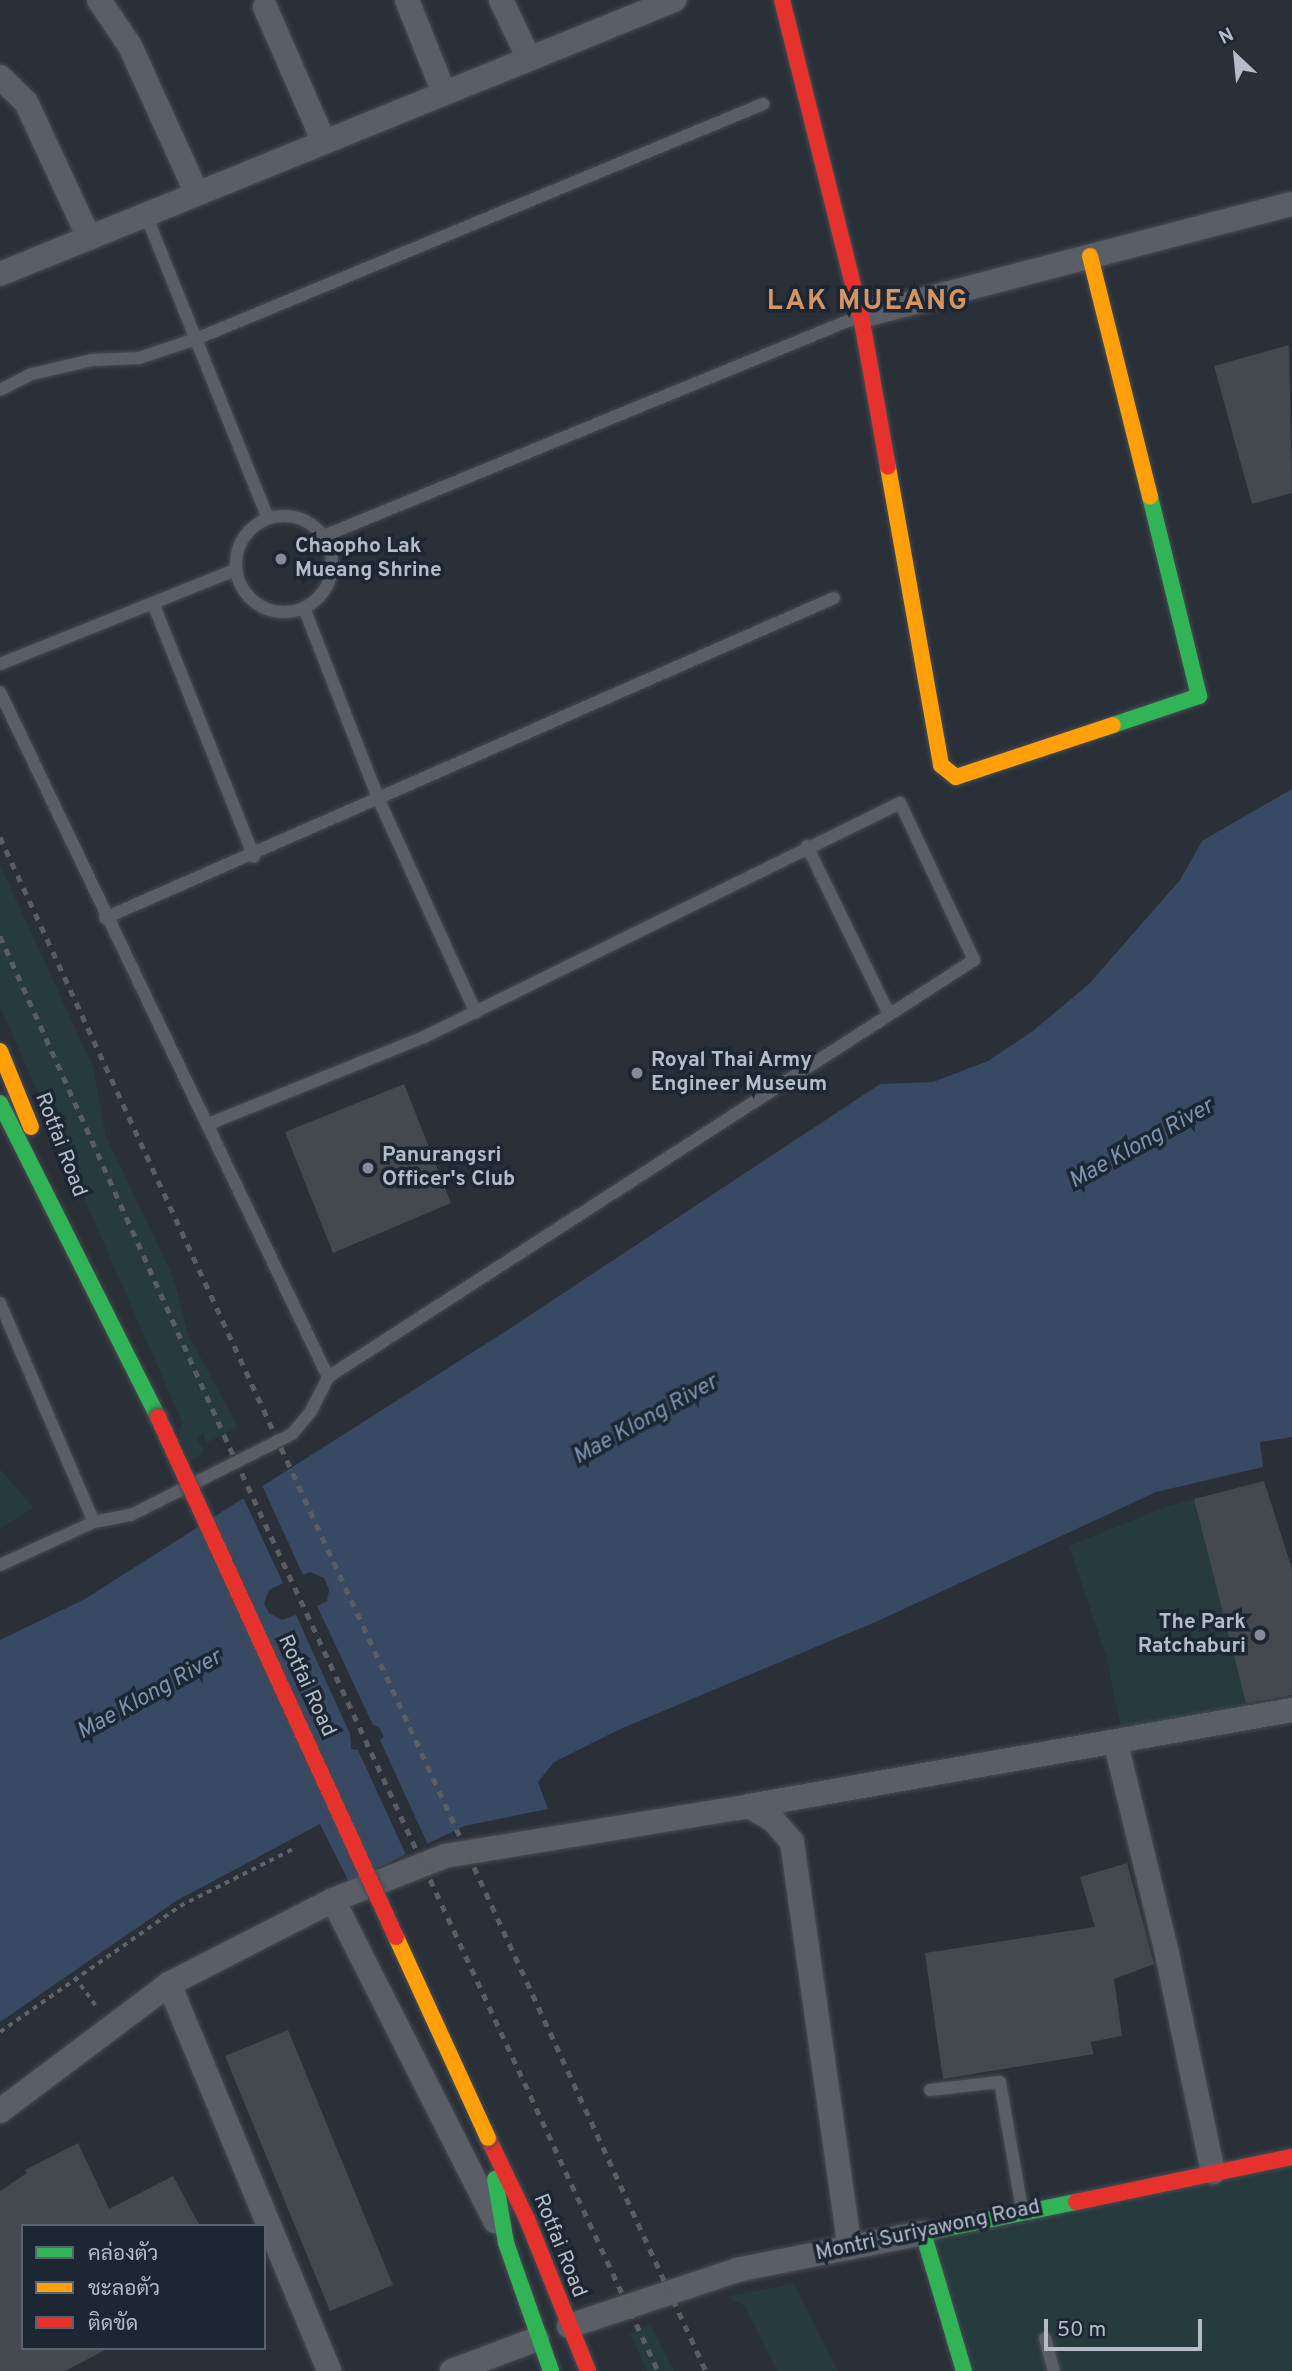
<!DOCTYPE html>
<html>
<head>
<meta charset="utf-8">
<style>
  body { margin:0 }
  #map { position:relative; width:1292px; height:2371px; overflow:hidden; background:#2a3038; font-family:Overpass,Sarabun,sans-serif }
  div>[style] { position:absolute }
  [style*='--x'] { left:calc(var(--x)*1px); top:calc(var(--y)*1px); width:calc(var(--w)*1px); rotate:calc(var(--a)*1deg) }
  .green>* { inset:0; background:#273a3e }
  .water>* { inset:0; background:#384963 }
  .pier>* { inset:0; background:#2a3038 }
  .building>* { inset:0; background:#444950 }
  .path>* { height:3.5px; margin-top:-1.75px; transform-origin:0; background:repeating-linear-gradient(90deg,#5d636a 0 5px,transparent 0 10px) }
  .roads { filter:drop-shadow(0 0 2px #484c53) drop-shadow(0 0 2px #484c53) }
  .lane>* { height:12px; margin:-6px; padding:0 6px; transform-origin:6px; border-radius:6px; background:#5a5e66 }
  .lane>.ring { margin:-6px; padding:0; box-sizing:content-box; background:none; border:12px solid #5a5e66; border-radius:50% }
  .street>* { height:24px; margin:-12px; padding:0 12px; transform-origin:12px; border-radius:12px; background:#5a5e66 }
  .fast>* { height:16px; margin:-8px; padding:0 8px; transform-origin:8px; border-radius:8px; background:#30b455 }
  .slow>* { height:16px; margin:-8px; padding:0 8px; transform-origin:8px; border-radius:8px; background:#ff9f0a }
  .jam>* { height:16px; margin:-8px; padding:0 8px; transform-origin:8px; border-radius:8px; background:#e5322d }
  .rail>* { height:5px; margin-top:-2.5px; transform-origin:0; background:repeating-linear-gradient(90deg,#595d64 0 7px,transparent 0 14px) }
  .bridges { filter:drop-shadow(0 0 2px #484c53) drop-shadow(0 0 2px #484c53) }
  .slow-bridge>* { height:16px; margin:-8px; padding:0 8px; transform-origin:8px; border-radius:8px; background:#ff9f0a }
  .jam-bridge>* { height:16px; margin:-8px; padding:0 8px; transform-origin:8px; border-radius:8px; background:#e5322d }
  .dots>* { width:19px; height:19px; translate:-50% -50%; box-sizing:border-box; border:4px solid #1d2633; border-radius:50% }
  span { translate:-50% -50%; white-space:nowrap; text-align:center; line-height:1.15; -webkit-text-stroke:7px #1d2633; paint-order:stroke }
  .poi-label { font-size:21px; color:#b4bcc9; font-weight:700 }
  .left { translate:0 -50%; text-align:left }
  .right { translate:-100% -50%; text-align:right }
  .street-label { font-size:21px; color:#b4bcc9 }
  .water-label { font-size:23px; color:#7c92b1; font-style:italic }
  .district-label { font-size:28px; color:#d59563; font-weight:700; letter-spacing:2px }
  .legend { position:absolute; left:21px; top:2224px; width:245px; height:126px; box-sizing:border-box; background:#1d2633; border:2px solid #59626f; margin:0; padding:9px 12px; list-style:none; font-size:21px; color:#b4bcc9 }
  .legend li { display:flex; align-items:center; gap:14px; height:35px }
  .legend b { width:35px; border:2px solid #59626f }
  .north { position:absolute; left:1201px; top:21px; width:70px; height:70px; -webkit-text-stroke:5px #1d2633; paint-order:stroke; rotate:334deg; font-size:19px; font-weight:700; line-height:28px; text-align:center; color:#b4bcc9 }
  .north::after { content:''; display:block; margin:auto; width:24px; height:32px; background:#b4bcc9; clip-path:polygon(50% 0,100% 100%,50% 72%,0 100%) }
  .scale { position:absolute; left:1044px; top:2319px; width:158px; height:32px; box-sizing:border-box; border:4px solid #b4bcc9; border-top:0; padding-left:9px; font-size:21px; line-height:24px; white-space:nowrap; color:#b4bcc9; -webkit-text-stroke:5px #1d2633; paint-order:stroke }
</style>
</head>
<body>
<div id="map">
  <div class="green">
    <div style="clip-path:polygon(0 865px,93px 1067px,106px 1136px,174px 1279px,188px 1334px,238px 1427px,206px 1443px,203px 1433px,197px 1438px,204px 1451px,191px 1462px,178px 1430px,183px 1424px,0 1006px)"></div>
    <div style="clip-path:polygon(0 1469px,34px 1508px,0 1528px)"></div>
    <div style="clip-path:polygon(1264px 1481px,1292px 1569px,1292px 1701px,1122px 1732px,1106px 1656px,1069px 1546px,1165px 1507px)"></div>
    <div style="clip-path:polygon(1292px 2158px,1292px 2371px,970px 2371px,923px 2233px)"></div>
    <div style="clip-path:polygon(794px 2284px,838px 2371px,777px 2371px,744px 2305px,726px 2297px)"></div>
    <div style="clip-path:polygon(650px 2323px,674px 2371px,647px 2371px,630px 2334px)"></div>
  </div>
  <div class="water">
    <div style="clip-path:polygon(1292px 789px,1292px 1437px,1260px 1442px,1263px 1467px,1156px 1492px,880px 1620px,618px 1730px,554px 1762px,538px 1782px,548px 1809px,464px 1826px,349px 1882px,320px 1824px,176px 1901px,0 2022px,0 1640px,85px 1599px,503px 1333px,880px 1084px,933px 1082px,988px 1061px,1033px 1031px,1089px 984px,1180px 880px,1202px 841px)"></div>
  </div>
  <div class="pier">
    <div style="clip-path:polygon(261px 1483px,303px 1575px,310px 1572px,324px 1578px,329px 1590px,327px 1601px,317px 1606px,373px 1725px,379px 1727px,384px 1737px,380px 1740px,429px 1847px,407px 1857px,358px 1750px,351px 1749px,350px 1734px,296px 1615px,282px 1620px,269px 1613px,264px 1604px,269px 1590px,283px 1583px,242px 1495px)"></div>
  </div>
  <div class="building">
    <div style="clip-path:polygon(1289px 345px,1292px 493px,1252px 504px,1214px 366px)"></div>
    <div style="clip-path:polygon(404px 1084px,451px 1203px,333px 1253px,285px 1132px)"></div>
    <div style="clip-path:polygon(1264px 1481px,1292px 1569px,1292px 1695px,1246px 1703px,1194px 1499px)"></div>
    <div style="clip-path:polygon(1127px 1863px,1154px 1964px,1114px 1979px,1122px 2036px,1090px 2042px,1094px 2054px,943px 2079px,925px 1953px,1095px 1927px,1080px 1877px)"></div>
    <div style="clip-path:polygon(288px 2030px,393px 2285px,330px 2311px,225px 2056px)"></div>
    <div style="clip-path:polygon(78px 2143px,109px 2209px,173px 2176px,200px 2226px,23px 2226px,23px 2348px,109px 2348px,65px 2371px,0 2371px,0 2191px,27px 2173px,25px 2170px)"></div>
  </div>
  <div class="path">
    <div style="--x:75;--y:1977;--w:39;--a:54"></div>
    <div style="--x:0;--y:2032;--w:220;--a:-35"></div>
    <div style="--x:180;--y:1906;--w:127;--a:-26.8"></div>
  </div>
  <div class="roads">
    <div class="lane">
      <div style="--x:146;--y:215;--w:327;--a:68.1"></div>
      <div style="--x:0;--y:390;--w:36;--a:-27"></div>
      <div style="--x:32;--y:374;--w:62;--a:-13.1"></div>
      <div style="--x:92;--y:360;--w:47;--a:-2.4"></div>
      <div style="--x:139;--y:358;--w:60;--a:-18.4"></div>
      <div style="--x:196;--y:339;--w:614;--a:-22.51"></div>
      <div class="ring" style="left:236px;top:516px;width:84px;height:84px"></div>
      <div style="--x:324;--y:536;--w:579;--a:-22.32"></div>
      <div style="--x:153;--y:603;--w:273;--a:68.3"></div>
      <div style="--x:304;--y:608;--w:204;--a:68.7"></div>
      <div style="--x:378;--y:798;--w:236;--a:65.5"></div>
      <div style="--x:0;--y:664;--w:253;--a:-21.8"></div>
      <div style="--x:0;--y:692;--w:759;--a:64.41"></div>
      <div style="--x:807;--y:846;--w:187;--a:64"></div>
      <div style="--x:105;--y:918;--w:796;--a:-23.7"></div>
      <div style="--x:0;--y:1303;--w:238;--a:66.8"></div>
      <div style="--x:0;--y:1565;--w:103;--a:-24.6"></div>
      <div style="--x:94;--y:1522;--w:38;--a:-11"></div>
      <div style="--x:131;--y:1515;--w:180;--a:-26.7"></div>
      <div style="--x:292;--y:1434;--w:30;--a:-50"></div>
      <div style="--x:311;--y:1411;--w:38;--a:-63"></div>
      <div style="--x:328;--y:1377;--w:769;--a:-32.84"></div>
      <div style="--x:974;--y:960;--w:174;--a:-115.2"></div>
      <div style="--x:900;--y:803;--w:530;--a:153.82"></div>
      <div style="--x:424;--y:1037;--w:232;--a:158"></div>
      <div style="--x:930;--y:2090;--w:70;--a:-6.5"></div>
      <div style="--x:1000;--y:2082;--w:130;--a:80.2"></div>
      <div style="--x:1045;--y:2338;--w:34;--a:75"></div>
    </div>
    <div class="street">
      <div style="--x:99;--y:0;--w:55;--a:56"></div>
      <div style="--x:130;--y:46;--w:162;--a:65.6"></div>
      <div style="--x:407;--y:0;--w:100;--a:68.3"></div>
      <div style="--x:501;--y:0;--w:65;--a:64.6"></div>
      <div style="--x:265;--y:7;--w:147;--a:66.4"></div>
      <div style="--x:0;--y:77;--w:36;--a:44"></div>
      <div style="--x:26;--y:102;--w:150;--a:65.1"></div>
      <div style="--x:0;--y:274;--w:728;--a:-22.12"></div>
      <div style="--x:861;--y:316;--w:445;--a:-14.6"></div>
      <div style="--x:1116;--y:1744;--w:216;--a:76.3"></div>
      <div style="--x:1167;--y:1954;--w:223;--a:78.1"></div>
      <div style="--x:749;--y:1806;--w:551;--a:-10.03"></div>
      <div style="--x:333;--y:1900;--w:360;--a:63.2"></div>
      <div style="--x:169;--y:1984;--w:419;--a:67.5"></div>
      <div style="--x:0;--y:2111;--w:211;--a:-36.9"></div>
      <div style="--x:169;--y:1984;--w:184;--a:-27.1"></div>
      <div style="--x:333;--y:1900;--w:120;--a:-21.4"></div>
      <div style="--x:445;--y:1856;--w:308;--a:-9.3"></div>
      <div style="--x:749;--y:1806;--w:28;--a:30"></div>
      <div style="--x:773;--y:1820;--w:29;--a:49"></div>
      <div style="--x:792;--y:1842;--w:410;--a:81.9"></div>
      <div style="--x:569;--y:2326;--w:177;--a:-18.4"></div>
      <div style="--x:737;--y:2270;--w:190;--a:-11.3"></div>
      <div style="--x:452;--y:2371;--w:91;--a:-20.6"></div>
    </div>
    <div class="fast">
      <div style="--x:1113;--y:725;--w:91;--a:-18.6"></div>
      <div style="--x:1199;--y:696;--w:205;--a:-103.8"></div>
      <div style="--x:0;--y:1103;--w:352;--a:63.3"></div>
      <div style="--x:495;--y:2179;--w:65;--a:80.2"></div>
      <div style="--x:506;--y:2243;--w:136;--a:70.6"></div>
      <div style="--x:964;--y:2371;--w:144;--a:-106.5"></div>
      <div style="--x:923;--y:2233;--w:156;--a:-11.5"></div>
    </div>
    <div class="slow">
      <div style="--x:1090;--y:256;--w:248;--a:76"></div>
      <div style="--x:888;--y:467;--w:303;--a:79.9"></div>
      <div style="--x:941;--y:765;--w:19;--a:39"></div>
      <div style="--x:956;--y:777;--w:165;--a:-18.3"></div>
      <div style="--x:0;--y:1051;--w:82;--a:67.8"></div>
    </div>
    <div class="jam">
      <div style="--x:782;--y:0;--w:326;--a:76"></div>
      <div style="--x:861;--y:316;--w:153;--a:79.9"></div>
      <div style="--x:488;--y:2138;--w:90;--a:64.3"></div>
      <div style="--x:527;--y:2219;--w:164;--a:68.1"></div>
      <div style="--x:1076;--y:2202;--w:221;--a:-11.8"></div>
    </div>
  </div>
  <div class="rail">
    <div style="--x:0;--y:837;--w:1689;--a:65.29"></div>
    <div style="--x:0;--y:936;--w:547;--a:65.82"></div>
    <div style="--x:224;--y:1435;--w:1032;--a:65.12"></div>
  </div>
  <div class="bridges">
    <div class="slow-bridge">
      <div style="--x:396;--y:1937;--w:221;--a:65.4"></div>
    </div>
    <div class="jam-bridge">
      <div style="--x:158;--y:1417;--w:572;--a:65.41"></div>
    </div>
  </div>
  <div class="dots">
    <div style="left:281px;top:559px;background:#848b96"></div>
    <div style="left:637px;top:1073px;background:#848b96"></div>
    <div style="left:368px;top:1168px;background:#848b96"></div>
    <div style="left:1260px;top:1635px;background:#848b96"></div>
  </div>
  <div class="poi-label">
    <span class="left" style="left:295px;top:559px">Chaopho Lak<br>Mueang Shrine</span>
    <span class="left" style="left:651px;top:1073px">Royal Thai Army<br>Engineer Museum</span>
    <span class="left" style="left:382px;top:1168px">Panurangsri<br>Officer's Club</span>
    <span class="right" style="left:1246px;top:1635px">The Park<br>Ratchaburi</span>
  </div>
  <div class="street-label">
    <span style="left:60px;top:1145px;rotate:69deg">Rotfai Road</span>
    <span style="left:306px;top:1686px;rotate:65deg">Rotfai Road</span>
    <span style="left:928px;top:2231px;rotate:-12deg">Montri Suriyawong Road</span>
    <span style="left:559px;top:2246px;rotate:68deg">Rotfai Road</span>
  </div>
  <div class="water-label">
    <span style="left:1142px;top:1145px;rotate:-29deg">Mae Klong River</span>
    <span style="left:646px;top:1421px;rotate:-29deg">Mae Klong River</span>
    <span style="left:150px;top:1696px;rotate:-29deg">Mae Klong River</span>
  </div>
  <div class="district-label">
    <span style="left:868px;top:302px">LAK MUEANG</span>
  </div>
  <ul class="legend">
  <li><b style="height:9px;background:#30b455"></b>คล่องตัว</li>
  <li><b style="height:9px;background:#ff9f0a"></b>ชะลอตัว</li>
  <li><b style="height:9px;background:#e5322d"></b>ติดขัด</li>
  </ul>
  <div class="north">N</div>
  <div class="scale">50 m</div>
</div>
</body>
</html>
